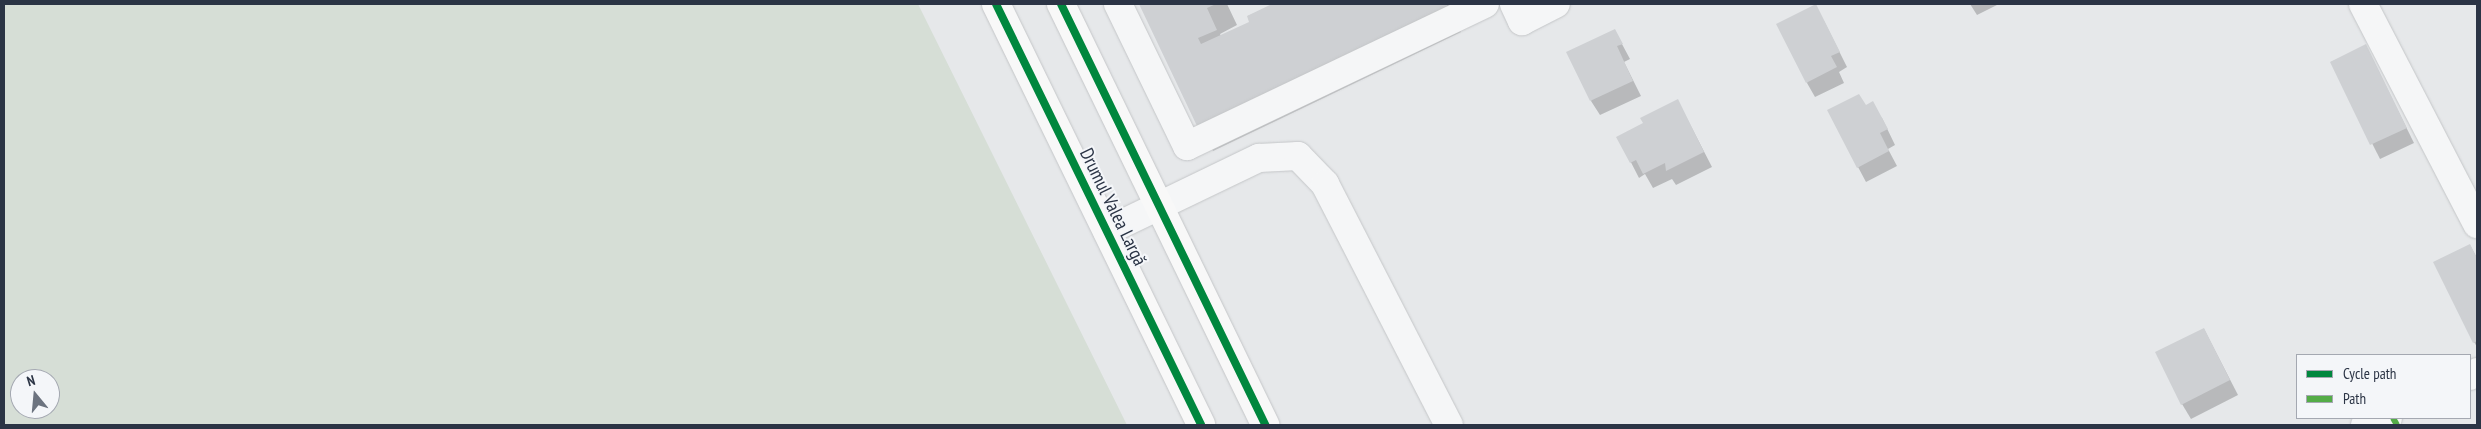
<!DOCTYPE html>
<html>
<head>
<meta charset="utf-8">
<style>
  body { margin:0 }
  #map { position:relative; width:2481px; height:429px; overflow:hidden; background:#e6e8ea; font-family:"PT Sans Narrow",sans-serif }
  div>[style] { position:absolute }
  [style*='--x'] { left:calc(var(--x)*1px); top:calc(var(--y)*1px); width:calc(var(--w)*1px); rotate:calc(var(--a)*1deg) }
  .green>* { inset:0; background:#d6ded6 }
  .shadow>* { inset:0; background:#0003 }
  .building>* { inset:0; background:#ced0d3 }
  .roads { filter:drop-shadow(0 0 1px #c4c6c8) drop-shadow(0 0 1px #c4c6c8) }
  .minor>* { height:28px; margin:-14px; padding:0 14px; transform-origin:14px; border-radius:14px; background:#f5f6f7 }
  .major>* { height:28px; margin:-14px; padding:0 14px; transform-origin:14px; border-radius:14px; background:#f8f8f8 }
  .quiet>* { height:6px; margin-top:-3px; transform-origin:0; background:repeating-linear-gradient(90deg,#54ac47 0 12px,transparent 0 18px) }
  .cycleway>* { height:8px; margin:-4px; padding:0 4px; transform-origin:4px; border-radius:4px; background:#00873e }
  span { translate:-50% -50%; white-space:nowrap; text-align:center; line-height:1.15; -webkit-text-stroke:4px #f4f6f9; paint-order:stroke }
  .street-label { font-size:19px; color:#2b3445 }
  .frame { position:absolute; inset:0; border:5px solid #2b3445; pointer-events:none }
  .legend { position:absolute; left:2296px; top:354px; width:175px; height:65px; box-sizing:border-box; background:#f4f6f9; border:1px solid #a4a8b1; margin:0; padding:6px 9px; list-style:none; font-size:15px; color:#2b3445 }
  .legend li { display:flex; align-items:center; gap:10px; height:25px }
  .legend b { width:25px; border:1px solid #a4a8b1 }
  .north { position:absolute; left:10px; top:369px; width:50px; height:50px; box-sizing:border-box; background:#f4f6f9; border:1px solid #a4a8b1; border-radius:50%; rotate:343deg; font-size:14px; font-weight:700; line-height:20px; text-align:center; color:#2b3445 }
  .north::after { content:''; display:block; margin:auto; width:18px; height:22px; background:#6c737f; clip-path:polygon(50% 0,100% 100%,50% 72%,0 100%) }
</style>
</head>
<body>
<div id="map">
  <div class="green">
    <div style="clip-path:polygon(evenodd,4px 4px,918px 4px,1127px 425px,4px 425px,4px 4px,20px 379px,50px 379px,50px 409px,20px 409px,20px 379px)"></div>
  </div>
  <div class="shadow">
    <div style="clip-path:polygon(1140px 4px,1227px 4px,1237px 25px,1220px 34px,1221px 36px,1251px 22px,1248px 16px,1275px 4px,1448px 4px,1461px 32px,1213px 151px)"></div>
    <div style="clip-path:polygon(1970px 4px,1999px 4px,1977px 15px)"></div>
    <div style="clip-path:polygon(1824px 21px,1847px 67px,1839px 72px,1844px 83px,1815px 97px,1807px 83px)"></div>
    <div style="clip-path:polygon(1615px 31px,1630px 59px,1624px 62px,1641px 96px,1600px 115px,1591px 101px)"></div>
    <div style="clip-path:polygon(2366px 46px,2414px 143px,2380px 159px,2331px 62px)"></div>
    <div style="clip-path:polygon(1678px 101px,1712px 167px,1676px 185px,1672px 179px,1653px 188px,1645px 174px,1639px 178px,1618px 137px,1645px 124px)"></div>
    <div style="clip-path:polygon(1866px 107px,1882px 118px,1895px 145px,1888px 149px,1897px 166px,1866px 182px,1858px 167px)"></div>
    <div style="clip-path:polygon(2470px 245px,2477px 258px,2477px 347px,2474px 342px)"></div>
    <div style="clip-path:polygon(2204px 329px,2238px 395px,2191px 419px,2182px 404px)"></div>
  </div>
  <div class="building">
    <div style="clip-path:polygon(1139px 4px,1216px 4px,1207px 8px,1217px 30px,1198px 38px,1201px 44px,1249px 22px,1247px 16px,1272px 4px,1446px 4px,1448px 7px,1197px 126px)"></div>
    <div style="clip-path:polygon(1816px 4px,1840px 52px,1831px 56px,1837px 67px,1806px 83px,1776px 24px)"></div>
    <div style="clip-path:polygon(1615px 29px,1623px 44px,1617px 46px,1633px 81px,1590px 101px,1566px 52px)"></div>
    <div style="clip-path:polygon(2366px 44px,2407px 128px,2370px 145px,2330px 62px)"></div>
    <div style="clip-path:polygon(1859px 94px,1866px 105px,1873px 101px,1888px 129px,1880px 133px,1889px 151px,1857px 168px,1827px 110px)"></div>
    <div style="clip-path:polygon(1678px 99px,1704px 152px,1666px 171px,1665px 163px,1643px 174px,1636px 160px,1630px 163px,1616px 137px,1643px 123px,1640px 118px)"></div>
    <div style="clip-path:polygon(2470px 244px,2477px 258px,2477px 341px,2473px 343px,2433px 262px)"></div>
    <div style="clip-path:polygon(2204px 328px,2230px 380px,2181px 405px,2155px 352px)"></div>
  </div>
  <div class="roads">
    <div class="minor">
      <div style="--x:1118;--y:4;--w:158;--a:64.1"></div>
      <div style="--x:1187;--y:146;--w:330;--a:-25.5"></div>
      <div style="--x:1514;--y:4;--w:19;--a:65"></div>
      <div style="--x:1522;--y:21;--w:38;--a:-27"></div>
      <div style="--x:2363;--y:4;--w:248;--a:62.6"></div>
      <div style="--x:1107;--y:231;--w:169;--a:-25.7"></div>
      <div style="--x:1259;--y:158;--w:39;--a:-3"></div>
      <div style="--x:1298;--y:156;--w:39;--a:46"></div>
      <div style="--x:1325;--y:184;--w:271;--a:62.8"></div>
      <div style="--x:2470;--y:376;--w:8;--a:-30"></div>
      <div style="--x:2365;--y:425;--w:24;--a:-17"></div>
    </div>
    <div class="major">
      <div style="--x:996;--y:4;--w:468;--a:64"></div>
      <div style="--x:1061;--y:4;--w:468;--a:64.1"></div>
    </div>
  </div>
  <div class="quiet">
    <div style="--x:2393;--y:418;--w:8;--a:60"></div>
  </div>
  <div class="cycleway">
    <div style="--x:996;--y:4;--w:468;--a:64"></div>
    <div style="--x:1061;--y:4;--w:468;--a:64.1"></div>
  </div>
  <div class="street-label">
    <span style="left:1113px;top:207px;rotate:64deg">Drumul Valea Largă</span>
  </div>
  <div class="frame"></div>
  <ul class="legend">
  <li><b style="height:6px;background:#00873e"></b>Cycle path</li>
  <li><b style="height:6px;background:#54ac47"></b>Path</li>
  </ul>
  <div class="north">N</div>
</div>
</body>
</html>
